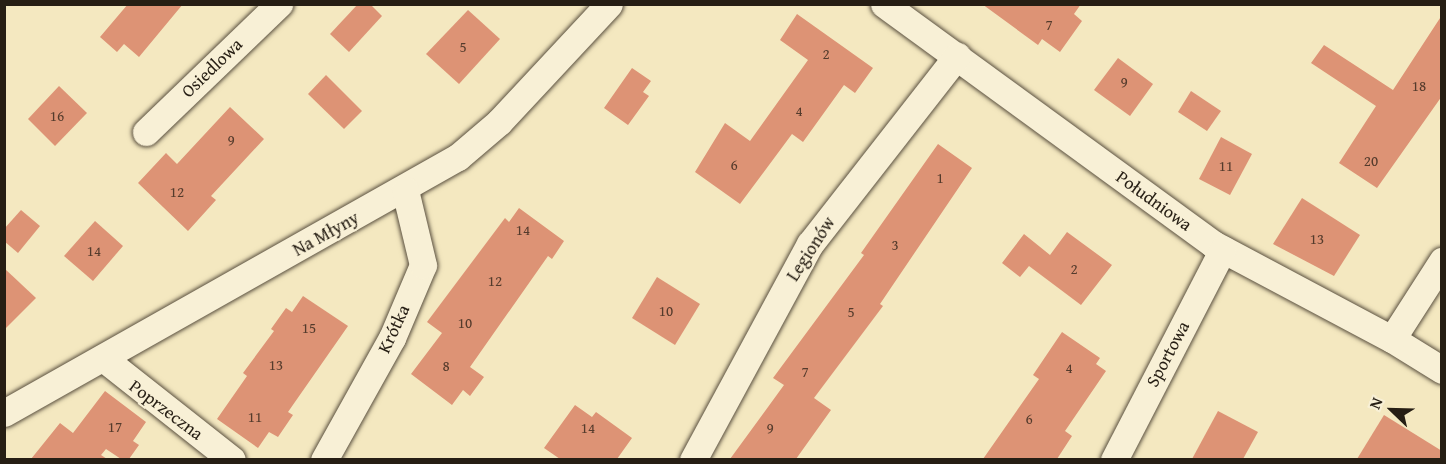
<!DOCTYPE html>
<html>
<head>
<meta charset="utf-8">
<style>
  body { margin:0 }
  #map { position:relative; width:1446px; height:464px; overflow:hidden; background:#f4e8c0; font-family:"Gentium Book Plus",serif }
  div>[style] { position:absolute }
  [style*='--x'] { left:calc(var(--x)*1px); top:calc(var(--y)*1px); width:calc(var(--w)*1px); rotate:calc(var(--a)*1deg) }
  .building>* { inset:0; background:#dd9375 }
  .roads { filter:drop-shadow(0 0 2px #5a503f) drop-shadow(0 0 2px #5a503f) }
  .minor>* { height:27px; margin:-13.5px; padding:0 13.5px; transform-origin:13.5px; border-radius:13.5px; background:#f8f0d6 }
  span { translate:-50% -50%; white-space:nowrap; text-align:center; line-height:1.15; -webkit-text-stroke:4.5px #f8f0d6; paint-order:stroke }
  .number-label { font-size:15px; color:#543b2c }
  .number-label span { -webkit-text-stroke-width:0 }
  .street-label { font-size:18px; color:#261e14 }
  .frame { position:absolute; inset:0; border:6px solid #261e14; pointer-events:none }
  .north { position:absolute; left:1362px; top:380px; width:60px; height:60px; -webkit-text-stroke:4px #f8f0d6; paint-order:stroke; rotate:293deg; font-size:16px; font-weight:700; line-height:24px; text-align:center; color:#261e14 }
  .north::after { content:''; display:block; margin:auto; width:21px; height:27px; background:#261e14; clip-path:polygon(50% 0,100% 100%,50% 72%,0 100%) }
</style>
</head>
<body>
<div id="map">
  <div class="building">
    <div style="clip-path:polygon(128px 4px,183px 4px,139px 57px,124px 44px,117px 52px,100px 37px)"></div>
    <div style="clip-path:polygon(358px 4px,370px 4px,382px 16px,349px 52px,330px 34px)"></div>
    <div style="clip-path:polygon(982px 4px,1081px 4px,1074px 14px,1082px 21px,1060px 52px,1042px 39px,1038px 45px)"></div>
    <div style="clip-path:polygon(468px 10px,500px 39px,459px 84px,426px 54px)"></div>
    <div style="clip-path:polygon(797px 14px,873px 68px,855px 93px,844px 85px,803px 142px,792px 134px,740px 204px,695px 172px,725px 123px,750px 141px,808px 60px,780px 40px)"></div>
    <div style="clip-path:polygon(1442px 15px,1442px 96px,1377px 188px,1339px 163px,1376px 106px,1311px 63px,1324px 45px,1393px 90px)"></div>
    <div style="clip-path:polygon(1118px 58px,1153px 84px,1130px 116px,1094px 90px)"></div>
    <div style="clip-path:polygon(632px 68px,651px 81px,643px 92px,649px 96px,628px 125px,604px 108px)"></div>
    <div style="clip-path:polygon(326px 75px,362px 111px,344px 129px,308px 94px)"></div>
    <div style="clip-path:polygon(59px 86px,87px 113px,55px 146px,28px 119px)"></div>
    <div style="clip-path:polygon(1191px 91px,1221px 111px,1207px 131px,1178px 112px)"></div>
    <div style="clip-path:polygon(230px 107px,264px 139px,211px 196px,216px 200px,188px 231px,138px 183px,166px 153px,177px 164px)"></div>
    <div style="clip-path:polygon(1221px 137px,1252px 154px,1230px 195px,1199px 179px)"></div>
    <div style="clip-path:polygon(938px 144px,972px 168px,880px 304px,883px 306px,814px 398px,831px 410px,796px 459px,730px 459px,784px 385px,773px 378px,864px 255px,861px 253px)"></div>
    <div style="clip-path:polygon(1302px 198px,1360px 235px,1334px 276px,1273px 244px)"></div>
    <div style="clip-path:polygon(519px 208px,564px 241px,552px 259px,548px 256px,470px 367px,484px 377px,470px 396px,463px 390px,452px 405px,411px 374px,442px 333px,427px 322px,505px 218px,509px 222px)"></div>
    <div style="clip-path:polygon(21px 210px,40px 226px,18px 253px,4px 241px,4px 229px)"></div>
    <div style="clip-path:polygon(95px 221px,123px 246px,93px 281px,64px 256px)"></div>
    <div style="clip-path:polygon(1067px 232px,1112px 265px,1081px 305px,1029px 266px,1020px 277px,1002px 263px,1024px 234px,1050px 255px)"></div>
    <div style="clip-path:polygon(4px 268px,36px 298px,4px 330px)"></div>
    <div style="clip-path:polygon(657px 277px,700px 304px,675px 345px,632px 318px)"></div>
    <div style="clip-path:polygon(303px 296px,348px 326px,288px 412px,293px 415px,278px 437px,269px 432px,258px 448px,217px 419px,247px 376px,243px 373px,274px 331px,271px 329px,286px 308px,292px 312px)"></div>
    <div style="clip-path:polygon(1062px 332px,1100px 358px,1096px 364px,1106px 371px,1065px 431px,1072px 436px,1057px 459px,983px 459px,1039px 379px,1033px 375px)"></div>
    <div style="clip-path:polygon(105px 391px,146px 422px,133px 441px,139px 445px,129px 459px,121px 459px,106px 449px,101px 455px,107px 459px,31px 459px,60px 423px,73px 433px)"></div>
    <div style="clip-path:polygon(575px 405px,592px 417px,596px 412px,632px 438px,617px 459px,560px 459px,544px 448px)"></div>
    <div style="clip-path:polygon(1218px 411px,1258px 432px,1243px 459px,1192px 459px)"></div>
    <div style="clip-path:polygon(1384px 415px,1442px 451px,1442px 459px,1357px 459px)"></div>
  </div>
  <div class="roads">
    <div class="minor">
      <div style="--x:884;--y:4;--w:407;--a:36.1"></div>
      <div style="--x:1213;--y:244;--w:203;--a:28"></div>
      <div style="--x:1392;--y:339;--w:59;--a:31.8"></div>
      <div style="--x:146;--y:132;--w:185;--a:-43.9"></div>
      <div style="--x:1392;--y:339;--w:93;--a:-57.3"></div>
      <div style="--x:103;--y:358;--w:164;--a:38.3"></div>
      <div style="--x:4;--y:413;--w:521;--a:-29.42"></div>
      <div style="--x:458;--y:157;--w:54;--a:-40.5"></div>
      <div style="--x:499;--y:122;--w:161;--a:-47"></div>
      <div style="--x:324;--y:460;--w:140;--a:-60.9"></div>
      <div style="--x:392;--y:338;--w:79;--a:-67"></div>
      <div style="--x:423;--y:265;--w:77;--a:-103.5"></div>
      <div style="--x:693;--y:460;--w:246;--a:-61.6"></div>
      <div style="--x:810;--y:244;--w:239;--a:-52"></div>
      <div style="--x:1114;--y:460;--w:237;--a:-62.7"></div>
    </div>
  </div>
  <div class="number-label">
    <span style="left:1049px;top:25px">7</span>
    <span style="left:463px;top:47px">5</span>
    <span style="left:826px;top:54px">2</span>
    <span style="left:1124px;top:82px">9</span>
    <span style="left:1419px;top:86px">18</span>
    <span style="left:799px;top:111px">4</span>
    <span style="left:57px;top:116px">16</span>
    <span style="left:231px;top:140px">9</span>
    <span style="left:1371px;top:161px">20</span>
    <span style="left:734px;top:165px">6</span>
    <span style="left:1226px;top:166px">11</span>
    <span style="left:940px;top:178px">1</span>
    <span style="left:177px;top:192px">12</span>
    <span style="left:523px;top:230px">14</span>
    <span style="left:1317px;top:239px">13</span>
    <span style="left:895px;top:245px">3</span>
    <span style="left:94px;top:251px">14</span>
    <span style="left:1074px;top:269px">2</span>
    <span style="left:495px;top:281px">12</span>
    <span style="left:666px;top:311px">10</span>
    <span style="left:851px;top:312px">5</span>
    <span style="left:465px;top:323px">10</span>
    <span style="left:309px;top:328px">15</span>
    <span style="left:276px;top:365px">13</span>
    <span style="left:446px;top:366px">8</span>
    <span style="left:1069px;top:368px">4</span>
    <span style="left:805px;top:372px">7</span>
    <span style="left:255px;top:417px">11</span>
    <span style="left:1029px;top:419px">6</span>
    <span style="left:115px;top:427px">17</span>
    <span style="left:588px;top:428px">14</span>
    <span style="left:770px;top:428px">9</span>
  </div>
  <div class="street-label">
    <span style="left:212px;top:68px;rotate:-44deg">Osiedlowa</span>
    <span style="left:1154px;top:201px;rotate:36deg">Południowa</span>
    <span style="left:326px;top:234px;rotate:-29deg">Na Młyny</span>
    <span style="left:811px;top:249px;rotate:-57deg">Legionów</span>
    <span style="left:394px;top:329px;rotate:-65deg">Krótka</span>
    <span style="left:1168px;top:354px;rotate:-62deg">Sportowa</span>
    <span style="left:166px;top:410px;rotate:37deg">Poprzeczna</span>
  </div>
  <div class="frame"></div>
  <div class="north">N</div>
</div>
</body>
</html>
